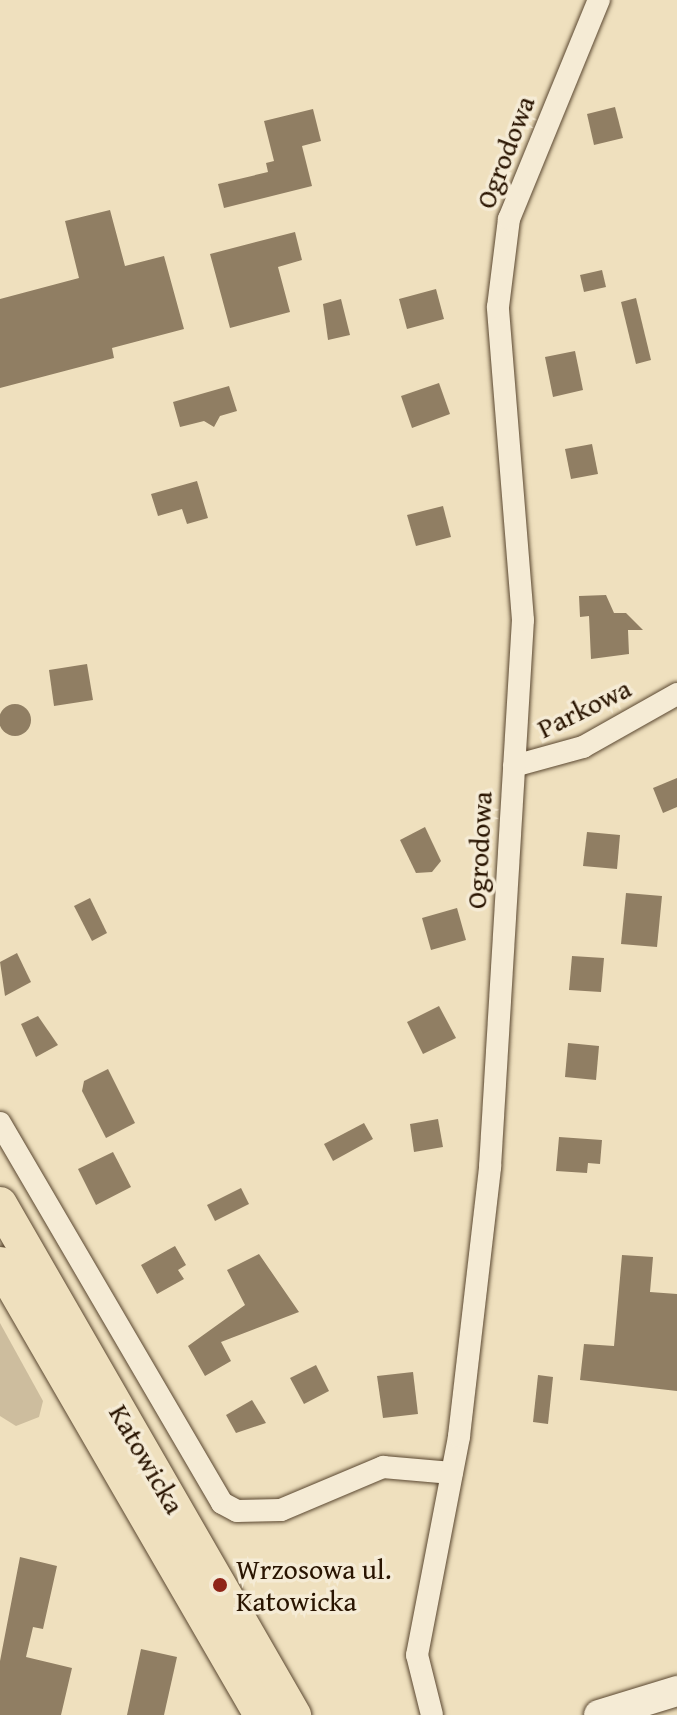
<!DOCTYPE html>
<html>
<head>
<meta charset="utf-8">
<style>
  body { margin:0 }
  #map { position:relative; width:677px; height:1715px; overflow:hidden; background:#efe0be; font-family:"Gentium Book Plus",serif }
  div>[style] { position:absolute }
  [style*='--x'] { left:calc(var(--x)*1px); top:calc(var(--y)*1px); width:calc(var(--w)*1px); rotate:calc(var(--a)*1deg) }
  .green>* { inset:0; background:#cdbd9e }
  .building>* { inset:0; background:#907e63 }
  .round { border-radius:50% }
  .roads { filter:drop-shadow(0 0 2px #5a4730) drop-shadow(0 0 2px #5a4730) }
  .street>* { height:22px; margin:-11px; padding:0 11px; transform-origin:11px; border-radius:11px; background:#f5ebd5 }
  .secondary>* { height:30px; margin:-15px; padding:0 15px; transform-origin:15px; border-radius:15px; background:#f5ebd5 }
  .primary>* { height:34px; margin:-17px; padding:0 17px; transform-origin:17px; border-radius:17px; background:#efe0be }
  .dots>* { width:22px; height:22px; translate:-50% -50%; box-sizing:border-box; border:4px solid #f5ebd5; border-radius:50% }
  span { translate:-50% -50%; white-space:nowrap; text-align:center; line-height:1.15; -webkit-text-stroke:7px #f5ebd5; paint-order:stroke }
  .street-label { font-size:28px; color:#291400 }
  .poi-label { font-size:28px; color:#291400 }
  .left { translate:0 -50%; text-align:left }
</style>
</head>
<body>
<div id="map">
  <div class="green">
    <div style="clip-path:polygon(0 1323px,43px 1401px,39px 1417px,16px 1426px,0 1416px)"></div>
  </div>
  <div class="building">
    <div style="clip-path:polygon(615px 107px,623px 138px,594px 145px,587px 114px)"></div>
    <div style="clip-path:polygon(313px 109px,321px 141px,302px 146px,312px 186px,224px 208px,218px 184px,268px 172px,266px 163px,274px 161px,264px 121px)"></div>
    <div style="clip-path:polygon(110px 210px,125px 266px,164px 256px,184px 329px,112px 348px,114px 358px,0 388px,0 299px,79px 278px,65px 221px)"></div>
    <div style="clip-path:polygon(295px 232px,302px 260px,278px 267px,290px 312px,230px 328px,210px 254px)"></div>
    <div style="clip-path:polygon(602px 270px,606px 287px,584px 292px,580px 275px)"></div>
    <div style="clip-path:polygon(436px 289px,444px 319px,407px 329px,399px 299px)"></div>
    <div style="clip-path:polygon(636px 298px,651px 360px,636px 364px,621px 302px)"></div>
    <div style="clip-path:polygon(341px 299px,350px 335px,328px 340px,323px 304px)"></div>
    <div style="clip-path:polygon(575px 351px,583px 390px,553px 397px,545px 357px)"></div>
    <div style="clip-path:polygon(439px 383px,450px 414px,412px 428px,401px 396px)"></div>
    <div style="clip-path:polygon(229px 386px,237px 411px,220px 416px,214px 427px,204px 421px,180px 427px,173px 402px)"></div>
    <div style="clip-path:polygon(592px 444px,598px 474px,571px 479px,565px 449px)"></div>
    <div style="clip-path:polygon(197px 481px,208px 518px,187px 524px,182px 509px,158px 516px,151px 494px)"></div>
    <div style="clip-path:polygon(443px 506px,451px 537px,416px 546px,407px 515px)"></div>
    <div style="clip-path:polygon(606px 595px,614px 613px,626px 613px,643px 630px,628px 630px,629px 654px,591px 659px,589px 616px,580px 617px,579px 596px)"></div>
    <div style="clip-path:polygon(87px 664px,93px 700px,54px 706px,49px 670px)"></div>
    <div class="round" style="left:-1px;top:704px;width:32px;height:32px"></div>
    <div style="clip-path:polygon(677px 778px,677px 807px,663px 813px,653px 788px)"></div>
    <div style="clip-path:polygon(425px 827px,441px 861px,432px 872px,416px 873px,400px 840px)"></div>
    <div style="clip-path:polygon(587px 832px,620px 835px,617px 869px,583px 866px)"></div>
    <div style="clip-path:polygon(626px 893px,662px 896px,657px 947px,621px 944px)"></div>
    <div style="clip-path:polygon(90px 898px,107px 933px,92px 941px,74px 906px)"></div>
    <div style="clip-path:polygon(457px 908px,466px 940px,431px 950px,422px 918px)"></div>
    <div style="clip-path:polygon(17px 953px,31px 982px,5px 996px,0 962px)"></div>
    <div style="clip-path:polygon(572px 956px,604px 958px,601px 992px,569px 990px)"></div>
    <div style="clip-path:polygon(439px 1006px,456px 1038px,423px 1054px,407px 1022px)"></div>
    <div style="clip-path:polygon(38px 1016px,58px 1045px,36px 1057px,21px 1024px)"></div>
    <div style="clip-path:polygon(568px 1043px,599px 1046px,596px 1080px,565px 1077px)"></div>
    <div style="clip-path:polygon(108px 1069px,135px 1123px,106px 1138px,82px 1091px,84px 1081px)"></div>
    <div style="clip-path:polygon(438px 1119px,443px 1147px,414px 1152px,410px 1124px)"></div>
    <div style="clip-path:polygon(364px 1123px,373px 1139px,333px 1161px,324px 1144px)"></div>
    <div style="clip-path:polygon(559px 1137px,602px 1140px,600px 1164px,588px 1163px,587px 1173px,556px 1171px)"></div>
    <div style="clip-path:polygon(113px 1152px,131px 1187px,96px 1205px,78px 1169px)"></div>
    <div style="clip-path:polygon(241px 1188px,249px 1204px,215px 1221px,207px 1205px)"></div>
    <div style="clip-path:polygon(175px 1246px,186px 1265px,178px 1270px,184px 1279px,157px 1294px,141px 1265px)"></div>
    <div style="clip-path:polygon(259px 1254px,299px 1312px,221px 1342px,231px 1361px,205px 1376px,188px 1346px,245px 1305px,227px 1270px)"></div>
    <div style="clip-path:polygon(622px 1255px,653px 1257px,650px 1292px,677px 1294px,677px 1391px,580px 1380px,584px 1344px,614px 1346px)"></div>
    <div style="clip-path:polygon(316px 1365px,329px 1391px,304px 1404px,290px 1378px)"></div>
    <div style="clip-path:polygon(413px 1372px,418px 1414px,383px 1418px,377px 1376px)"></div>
    <div style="clip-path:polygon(538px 1375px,553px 1377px,548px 1424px,533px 1422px)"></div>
    <div style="clip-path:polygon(252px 1400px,266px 1423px,236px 1433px,226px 1415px)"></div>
    <div style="clip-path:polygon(20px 1557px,57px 1566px,43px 1629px,33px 1627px,26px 1657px,72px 1668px,61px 1715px,0 1715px,0 1661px)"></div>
    <div style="clip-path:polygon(141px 1649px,177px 1657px,164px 1715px,127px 1715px)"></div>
  </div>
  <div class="roads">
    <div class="street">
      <div style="--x:514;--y:766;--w:72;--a:-15.4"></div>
      <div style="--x:583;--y:747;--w:108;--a:-29.4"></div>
      <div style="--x:0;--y:1123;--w:440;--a:59.7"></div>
      <div style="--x:222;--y:1503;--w:17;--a:28"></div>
      <div style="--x:237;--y:1511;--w:44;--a:-1.3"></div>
      <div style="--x:281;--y:1510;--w:111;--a:-22.9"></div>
      <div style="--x:383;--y:1467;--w:69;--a:5"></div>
      <div style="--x:432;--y:1715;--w:62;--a:-104"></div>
      <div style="--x:417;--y:1655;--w:223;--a:-79.1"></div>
      <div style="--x:459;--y:1436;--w:271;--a:-83.4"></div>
      <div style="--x:490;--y:1167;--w:548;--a:-86.55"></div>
      <div style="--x:523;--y:620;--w:314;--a:-94.6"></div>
      <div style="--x:498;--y:307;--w:89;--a:-82.9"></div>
      <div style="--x:509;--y:219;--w:237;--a:-67.7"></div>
    </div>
    <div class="secondary">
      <div style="--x:599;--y:1715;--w:82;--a:-17.1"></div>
    </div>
    <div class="primary">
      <div style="--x:0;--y:1204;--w:590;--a:60.09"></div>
      <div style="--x:0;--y:1264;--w:521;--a:59.94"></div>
    </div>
  </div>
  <div class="dots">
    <div style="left:220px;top:1585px;background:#8f2418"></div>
  </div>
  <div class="street-label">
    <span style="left:505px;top:152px;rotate:-69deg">Ogrodowa</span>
    <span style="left:584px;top:708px;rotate:-26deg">Parkowa</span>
    <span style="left:479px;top:850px;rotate:-87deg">Ogrodowa</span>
    <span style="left:147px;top:1459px;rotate:60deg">Katowicka</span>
  </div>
  <div class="poi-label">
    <span class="left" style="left:236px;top:1585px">Wrzosowa ul.<br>Katowicka</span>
  </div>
</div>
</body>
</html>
